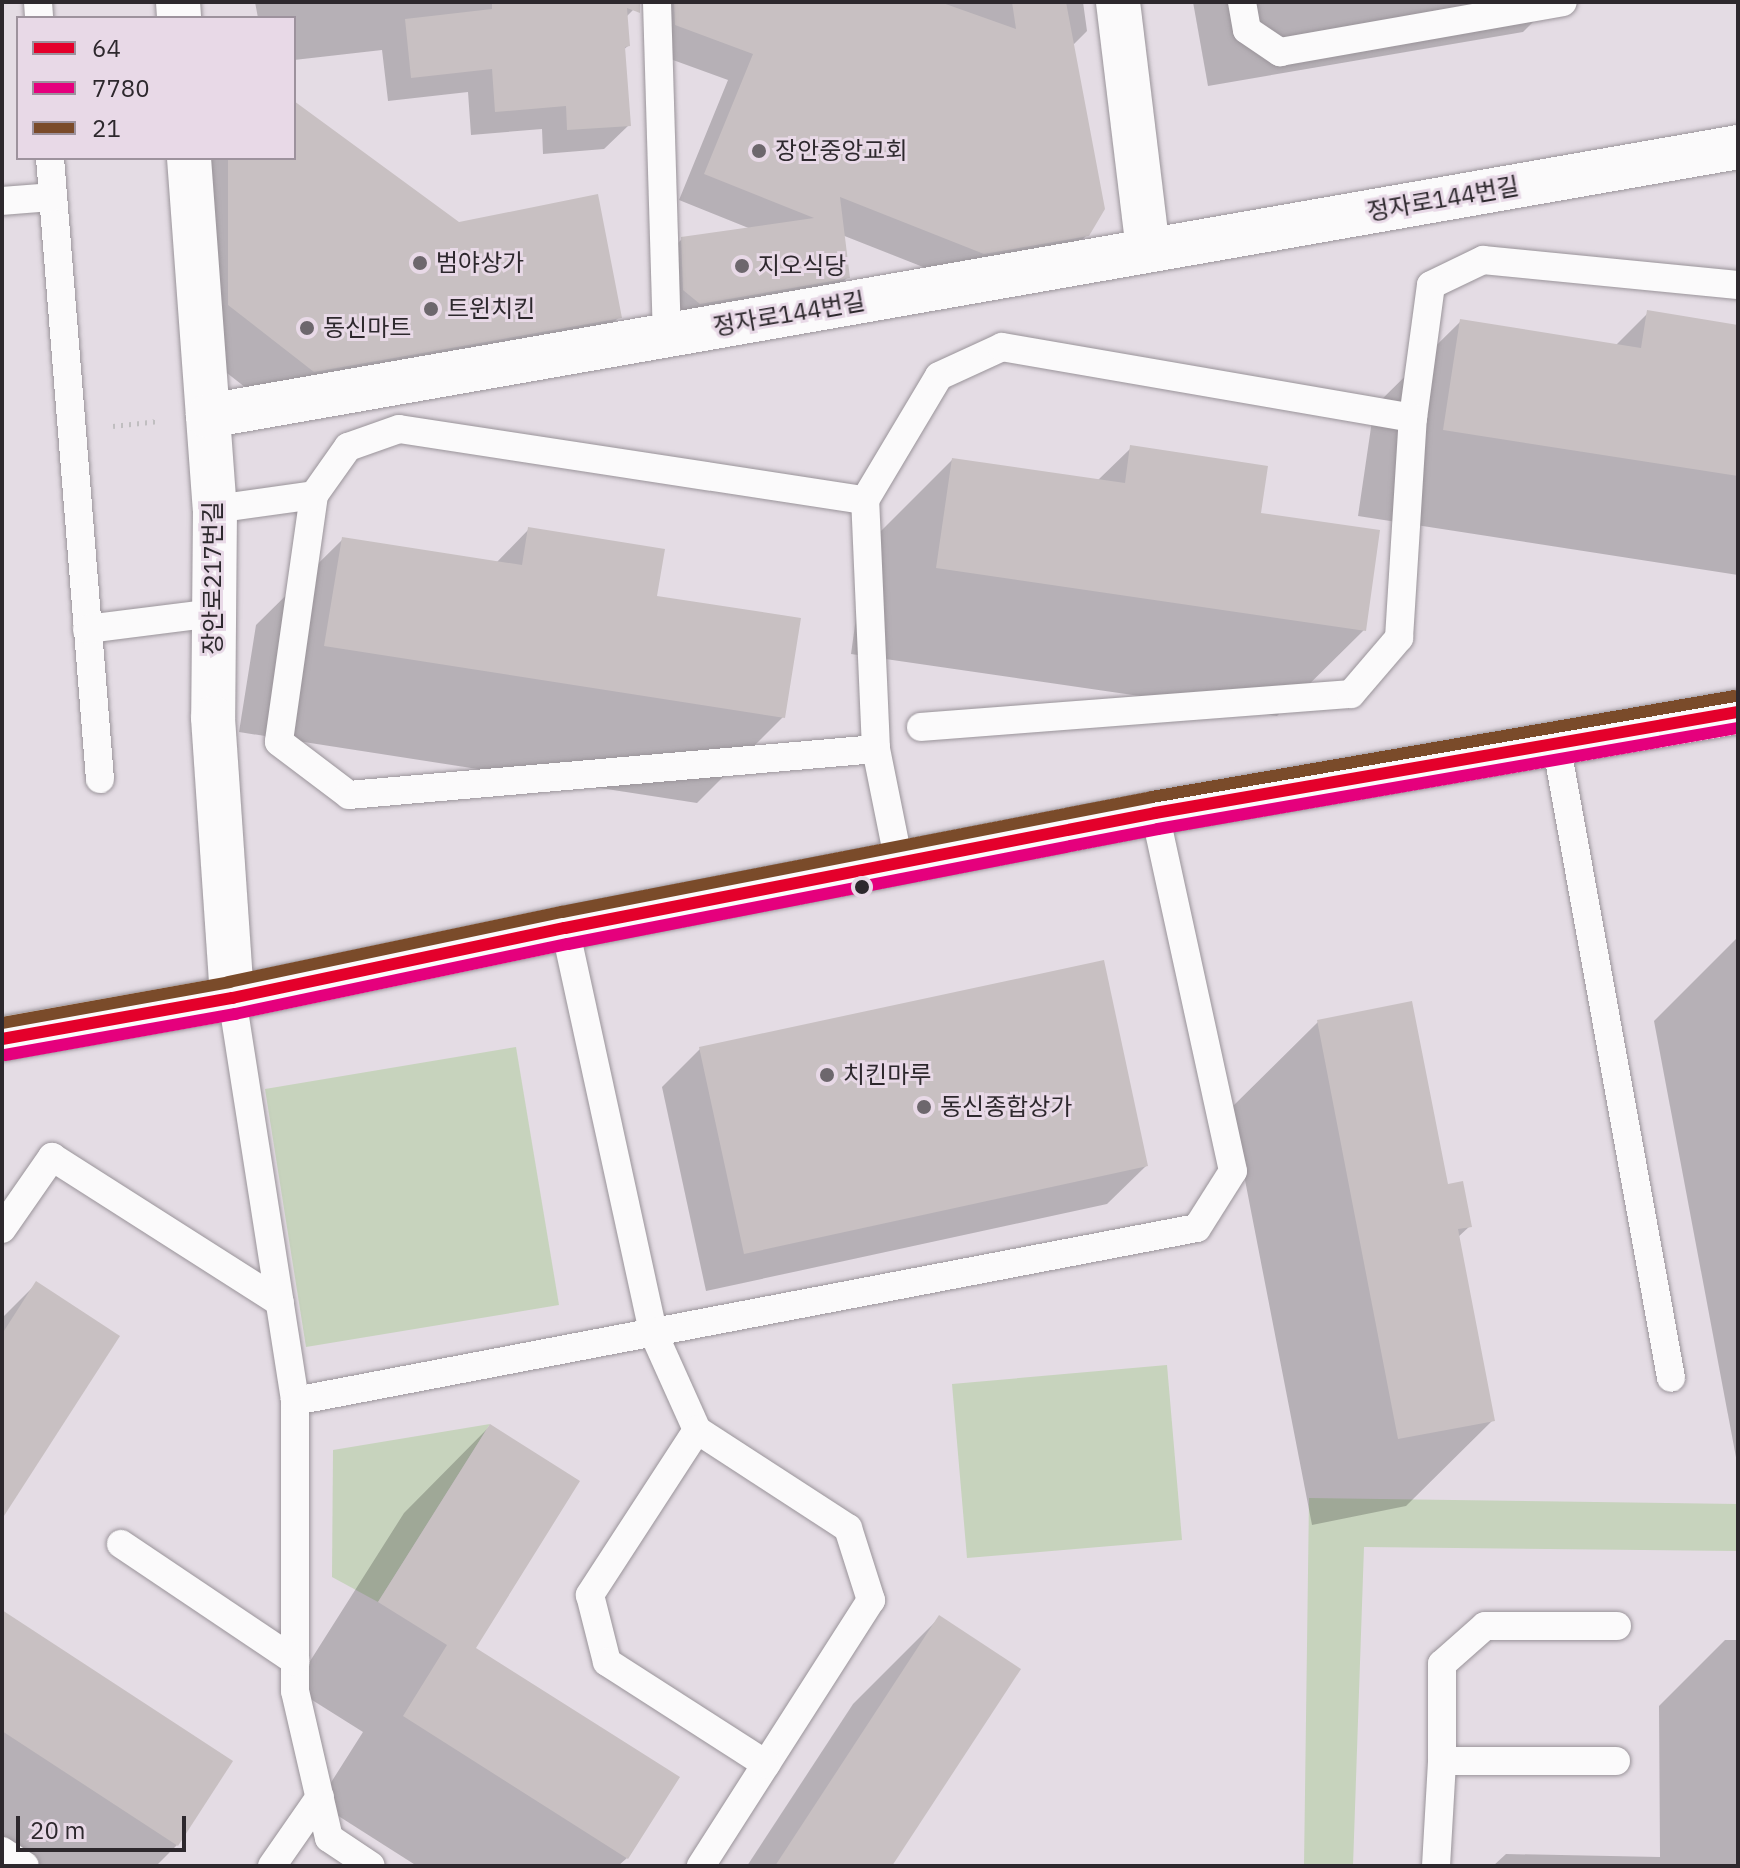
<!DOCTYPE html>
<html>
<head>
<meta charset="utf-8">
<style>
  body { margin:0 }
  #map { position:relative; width:1740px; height:1868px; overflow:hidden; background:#e4dce4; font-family:"IBM Plex Sans","Noto Sans KR",sans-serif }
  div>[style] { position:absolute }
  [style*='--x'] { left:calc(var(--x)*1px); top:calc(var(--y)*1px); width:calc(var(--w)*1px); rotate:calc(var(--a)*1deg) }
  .green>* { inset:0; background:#c7d3bd }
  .shadow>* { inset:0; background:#0003 }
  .building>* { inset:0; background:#c8c0c2 }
  .path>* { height:5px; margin-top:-2.5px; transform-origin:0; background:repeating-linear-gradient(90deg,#c0bec0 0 2px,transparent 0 8px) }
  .roads { filter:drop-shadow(0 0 2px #9a949a) drop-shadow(0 0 2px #9a949a) }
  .lane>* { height:28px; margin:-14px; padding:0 14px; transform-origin:14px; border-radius:14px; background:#fbfafb }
  .street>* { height:44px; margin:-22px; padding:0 22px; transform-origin:22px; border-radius:22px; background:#fbfafb }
  .secondary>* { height:44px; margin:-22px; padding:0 22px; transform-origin:22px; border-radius:22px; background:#fbfafb }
  .bus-1>* { height:12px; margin:-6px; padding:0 6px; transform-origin:6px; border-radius:6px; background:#e4002b }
  .bus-2>* { height:12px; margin:-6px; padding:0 6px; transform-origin:6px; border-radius:6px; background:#e5007d }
  .bus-3>* { height:12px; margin:-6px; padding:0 6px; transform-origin:6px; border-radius:6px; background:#7a4b2a }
  .dots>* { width:22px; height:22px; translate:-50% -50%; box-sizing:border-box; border:4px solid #e8d9e7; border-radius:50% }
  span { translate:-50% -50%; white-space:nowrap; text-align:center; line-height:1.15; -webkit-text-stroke:6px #e8d9e7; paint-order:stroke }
  .poi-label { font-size:24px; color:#2d282d }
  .left { translate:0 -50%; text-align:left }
  .street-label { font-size:24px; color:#2d282d }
  .frame { position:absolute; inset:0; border:4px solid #2d282d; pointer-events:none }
  .legend { position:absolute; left:16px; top:16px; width:280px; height:144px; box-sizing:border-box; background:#e8d9e7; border:2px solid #9d929d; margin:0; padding:10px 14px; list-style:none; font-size:24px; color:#2d282d }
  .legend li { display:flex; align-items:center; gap:16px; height:40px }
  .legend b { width:40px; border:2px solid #9d929d }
  .scale { position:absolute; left:16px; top:1816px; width:170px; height:36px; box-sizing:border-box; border:4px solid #2d282d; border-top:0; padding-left:10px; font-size:24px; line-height:28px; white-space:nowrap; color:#2d282d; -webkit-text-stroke:6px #e8d9e7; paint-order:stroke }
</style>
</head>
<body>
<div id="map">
  <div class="green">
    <div style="clip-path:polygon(516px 1047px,559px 1305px,306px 1347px,265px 1089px)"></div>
    <div style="clip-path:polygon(1167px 1365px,1182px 1540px,967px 1558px,952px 1384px)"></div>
    <div style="clip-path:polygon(490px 1424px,378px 1602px,332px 1577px,333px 1450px)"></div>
    <div style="clip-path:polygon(1309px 1498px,1738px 1504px,1738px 1551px,1364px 1547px,1353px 1866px,1304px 1866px)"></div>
  </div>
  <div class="shadow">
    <div style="clip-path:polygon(255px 2px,632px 2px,633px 10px,626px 17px,628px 46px,623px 50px,629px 125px,604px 149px,543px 154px,542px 129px,471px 135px,468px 92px,388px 101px,382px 50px,294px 60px,294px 18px,258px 18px)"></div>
    <div style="clip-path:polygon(666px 2px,1083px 2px,1087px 31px,1072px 46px,1088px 234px,1061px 261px,956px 280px,842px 235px,848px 277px,821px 303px,673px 329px,656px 265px,682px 239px,751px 229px,679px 200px,728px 80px,662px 56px)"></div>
    <div style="clip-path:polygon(1193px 2px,1553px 2px,1523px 32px,1208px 86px)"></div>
    <div style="clip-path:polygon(294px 104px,458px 224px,619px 317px,581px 356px,274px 410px,190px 344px,190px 158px,294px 158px)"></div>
    <div style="clip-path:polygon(1648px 313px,1738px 327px,1738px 575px,1358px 516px,1374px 407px,1461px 321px,1615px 346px)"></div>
    <div style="clip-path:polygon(1131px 448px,1258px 514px,1364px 630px,1277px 716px,851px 654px,866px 546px,952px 460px,1097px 481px)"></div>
    <div style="clip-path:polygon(529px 529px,655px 597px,783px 717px,697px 803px,239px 732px,256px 625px,343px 539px,496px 563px)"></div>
    <div style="clip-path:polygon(1738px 937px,1738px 1468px,1654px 1021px)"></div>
    <div style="clip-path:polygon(1318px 1022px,1446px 1186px,1470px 1226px,1457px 1238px,1493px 1420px,1406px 1506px,1312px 1525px,1231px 1108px)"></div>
    <div style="clip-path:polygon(700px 1049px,1146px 1166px,1107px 1204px,706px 1291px,662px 1087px)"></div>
    <div style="clip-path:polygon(36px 1284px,2px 1515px,2px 1318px)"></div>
    <div style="clip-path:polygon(490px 1426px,473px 1649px,627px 1858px,618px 1866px,417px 1866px,318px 1803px,363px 1732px,293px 1688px,404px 1513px)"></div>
    <div style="clip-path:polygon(2px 1613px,177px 1845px,156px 1866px,2px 1866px)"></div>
    <div style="clip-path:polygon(939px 1618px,890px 1866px,747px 1866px,853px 1704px)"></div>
    <div style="clip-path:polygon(1725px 1640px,1738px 1640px,1738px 1866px,1493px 1866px,1506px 1854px,1660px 1857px,1659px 1706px)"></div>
  </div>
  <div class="building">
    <div style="clip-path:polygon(492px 2px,640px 2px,640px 13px,627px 8px,630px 46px,625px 47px,631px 126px,567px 130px,566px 106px,495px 112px,492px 69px,411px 78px,405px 19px,492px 9px)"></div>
    <div style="clip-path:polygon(674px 2px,940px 2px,1016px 29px,1012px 2px,1066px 2px,1105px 209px,1089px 236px,984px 254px,840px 197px,850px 278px,700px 304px,683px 290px,681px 237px,814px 218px,704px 174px,753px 54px,675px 25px)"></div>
    <div style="clip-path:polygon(294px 101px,459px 222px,598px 194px,622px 318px,314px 372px,228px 305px,228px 158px,294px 158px)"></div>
    <div style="clip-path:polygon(1647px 310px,1738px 325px,1738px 476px,1443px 430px,1460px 319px,1641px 348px)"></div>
    <div style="clip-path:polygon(1130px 445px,1268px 466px,1261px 513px,1380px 530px,1366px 631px,936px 568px,952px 458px,1125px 483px)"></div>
    <div style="clip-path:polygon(528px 527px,665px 549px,657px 596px,801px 618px,785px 718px,324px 646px,342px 537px,522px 565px)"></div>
    <div style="clip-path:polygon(1104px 960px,1148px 1166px,744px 1254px,699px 1047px)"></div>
    <div style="clip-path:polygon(1412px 1001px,1448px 1184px,1463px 1181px,1472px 1227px,1458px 1229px,1495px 1421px,1398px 1439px,1317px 1020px)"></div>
    <div style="clip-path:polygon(36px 1281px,120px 1336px,2px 1519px,2px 1334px)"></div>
    <div style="clip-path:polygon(490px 1424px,580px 1481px,476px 1648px,680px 1777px,628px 1859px,403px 1716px,447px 1645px,378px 1602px)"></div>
    <div style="clip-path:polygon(2px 1610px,233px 1761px,178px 1846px,2px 1731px)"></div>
    <div style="clip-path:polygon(939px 1615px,1021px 1669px,892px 1866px,775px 1866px)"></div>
  </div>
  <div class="path">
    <div style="--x:113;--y:426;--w:46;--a:-6.2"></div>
  </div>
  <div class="roads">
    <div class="lane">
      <div style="--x:38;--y:2;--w:16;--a:86"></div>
      <div style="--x:657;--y:2;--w:334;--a:88.3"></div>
      <div style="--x:1242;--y:2;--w:28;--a:80"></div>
      <div style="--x:1247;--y:30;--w:40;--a:34"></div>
      <div style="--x:1280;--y:52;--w:287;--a:-10"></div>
      <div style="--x:50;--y:158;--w:623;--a:85.4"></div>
      <div style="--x:2;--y:201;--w:51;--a:-4.5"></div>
      <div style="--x:314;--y:495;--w:249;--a:98.1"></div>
      <div style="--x:279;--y:742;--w:88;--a:37.1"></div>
      <div style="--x:349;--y:795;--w:529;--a:-4.99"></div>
      <div style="--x:215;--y:509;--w:100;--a:-8"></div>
      <div style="--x:314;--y:495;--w:59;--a:-54.7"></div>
      <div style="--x:348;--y:447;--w:54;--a:-19.4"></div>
      <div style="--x:399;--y:429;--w:471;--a:8.7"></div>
      <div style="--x:87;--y:629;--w:127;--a:-7.2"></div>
      <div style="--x:921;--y:727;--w:431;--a:-4.4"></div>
      <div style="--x:1351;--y:694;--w:74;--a:-49.4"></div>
      <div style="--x:1399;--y:638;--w:220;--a:-86.4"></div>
      <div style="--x:1413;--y:418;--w:134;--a:-82.3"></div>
      <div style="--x:1431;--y:285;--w:58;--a:-25.7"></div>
      <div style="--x:1483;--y:260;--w:256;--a:5.6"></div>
      <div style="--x:1556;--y:743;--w:645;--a:79.73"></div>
      <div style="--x:899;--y:863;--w:116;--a:-101.4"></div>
      <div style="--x:876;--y:749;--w:249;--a:-92.5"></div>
      <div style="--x:865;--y:500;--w:144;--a:-59.2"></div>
      <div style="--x:939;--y:376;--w:69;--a:-24.7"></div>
      <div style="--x:1002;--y:347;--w:417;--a:9.8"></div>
      <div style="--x:565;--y:928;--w:413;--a:77.7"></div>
      <div style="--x:653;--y:1332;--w:107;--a:65.8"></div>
      <div style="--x:697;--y:1430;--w:180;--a:33"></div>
      <div style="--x:848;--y:1528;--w:76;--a:72.3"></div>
      <div style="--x:871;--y:1600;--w:316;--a:122.6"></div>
      <div style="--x:232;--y:998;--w:408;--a:81.1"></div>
      <div style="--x:295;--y:1401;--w:290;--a:90"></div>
      <div style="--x:295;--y:1691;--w:151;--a:77"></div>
      <div style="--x:329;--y:1838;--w:50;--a:33.7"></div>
      <div style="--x:2;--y:1229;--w:88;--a:-55.2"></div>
      <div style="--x:52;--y:1157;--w:270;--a:32.5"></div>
      <div style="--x:295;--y:1401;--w:918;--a:-10.86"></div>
      <div style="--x:1197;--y:1228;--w:67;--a:-57.7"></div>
      <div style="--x:1233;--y:1171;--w:366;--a:-102.3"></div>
      <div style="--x:697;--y:1430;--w:197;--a:123"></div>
      <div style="--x:590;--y:1595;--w:69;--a:75.8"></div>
      <div style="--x:607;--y:1662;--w:189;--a:32.7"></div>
      <div style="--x:121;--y:1544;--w:210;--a:33.9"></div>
      <div style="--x:1442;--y:1761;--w:97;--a:-90"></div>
      <div style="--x:1442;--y:1664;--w:57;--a:-41.5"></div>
      <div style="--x:1485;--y:1626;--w:132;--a:0"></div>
      <div style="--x:2;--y:1851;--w:27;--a:33"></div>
      <div style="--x:272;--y:1866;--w:84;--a:-55.2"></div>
      <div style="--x:1436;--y:1866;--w:105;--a:-86.7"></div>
      <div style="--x:1442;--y:1761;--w:174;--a:0"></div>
    </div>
    <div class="street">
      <div style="--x:178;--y:2;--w:16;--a:86"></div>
      <div style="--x:1118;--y:2;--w:250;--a:83.1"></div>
      <div style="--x:189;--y:158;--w:352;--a:85.8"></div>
      <div style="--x:215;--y:509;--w:209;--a:90.5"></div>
      <div style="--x:213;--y:718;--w:281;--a:86.1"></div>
      <div style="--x:208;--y:416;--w:1553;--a:-9.97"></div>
    </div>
    <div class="secondary">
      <div style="--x:2;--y:1039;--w:234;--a:-10.1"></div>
      <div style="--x:232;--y:998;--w:340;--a:-11.9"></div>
      <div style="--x:565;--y:928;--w:601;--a:-11.03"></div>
      <div style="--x:1155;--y:813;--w:592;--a:-9.83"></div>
    </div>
  </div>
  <div class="bus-1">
    <div style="--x:2;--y:1039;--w:234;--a:-10.1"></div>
    <div style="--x:232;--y:998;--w:340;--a:-11.9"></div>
    <div style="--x:565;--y:928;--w:601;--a:-11.03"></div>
    <div style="--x:1155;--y:813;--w:592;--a:-9.83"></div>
  </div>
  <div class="bus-2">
    <div style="--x:5;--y:1055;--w:234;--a:-10.1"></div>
    <div style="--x:235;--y:1014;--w:340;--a:-11.9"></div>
    <div style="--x:568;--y:944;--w:601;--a:-11.03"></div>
    <div style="--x:1158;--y:829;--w:589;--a:-9.88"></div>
  </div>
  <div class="bus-3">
    <div style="--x:2;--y:1023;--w:231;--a:-10.2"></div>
    <div style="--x:229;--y:982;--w:340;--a:-11.9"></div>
    <div style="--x:562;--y:912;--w:601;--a:-11.03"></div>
    <div style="--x:1152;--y:797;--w:592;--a:-9.83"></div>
  </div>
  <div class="dots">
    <div style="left:759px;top:151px;background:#6d676d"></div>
    <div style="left:420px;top:263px;background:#6d676d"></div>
    <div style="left:742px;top:266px;background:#6d676d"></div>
    <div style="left:431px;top:309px;background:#6d676d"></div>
    <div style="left:307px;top:328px;background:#6d676d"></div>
    <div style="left:862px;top:887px;background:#2d282d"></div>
    <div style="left:827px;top:1075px;background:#6d676d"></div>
    <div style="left:924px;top:1107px;background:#6d676d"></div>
  </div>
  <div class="poi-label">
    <span class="left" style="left:775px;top:151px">장안중앙교회</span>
    <span class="left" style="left:436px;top:263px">범야상가</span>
    <span class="left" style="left:758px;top:266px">지오식당</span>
    <span class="left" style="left:447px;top:309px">트윈치킨</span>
    <span class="left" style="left:323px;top:328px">동신마트</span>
    <span class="left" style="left:843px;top:1075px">치킨마루</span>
    <span class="left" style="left:940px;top:1107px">동신종합상가</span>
  </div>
  <div class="street-label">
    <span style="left:1443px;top:199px;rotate:-10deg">정자로144번길</span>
    <span style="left:789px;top:314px;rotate:-10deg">정자로144번길</span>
    <span style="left:213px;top:578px;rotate:-90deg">장안로217번길</span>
  </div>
  <div class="frame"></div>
  <ul class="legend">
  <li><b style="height:10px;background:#e4002b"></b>64</li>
  <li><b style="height:10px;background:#e5007d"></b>7780</li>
  <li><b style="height:10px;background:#7a4b2a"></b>21</li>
  </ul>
  <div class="scale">20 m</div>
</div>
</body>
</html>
